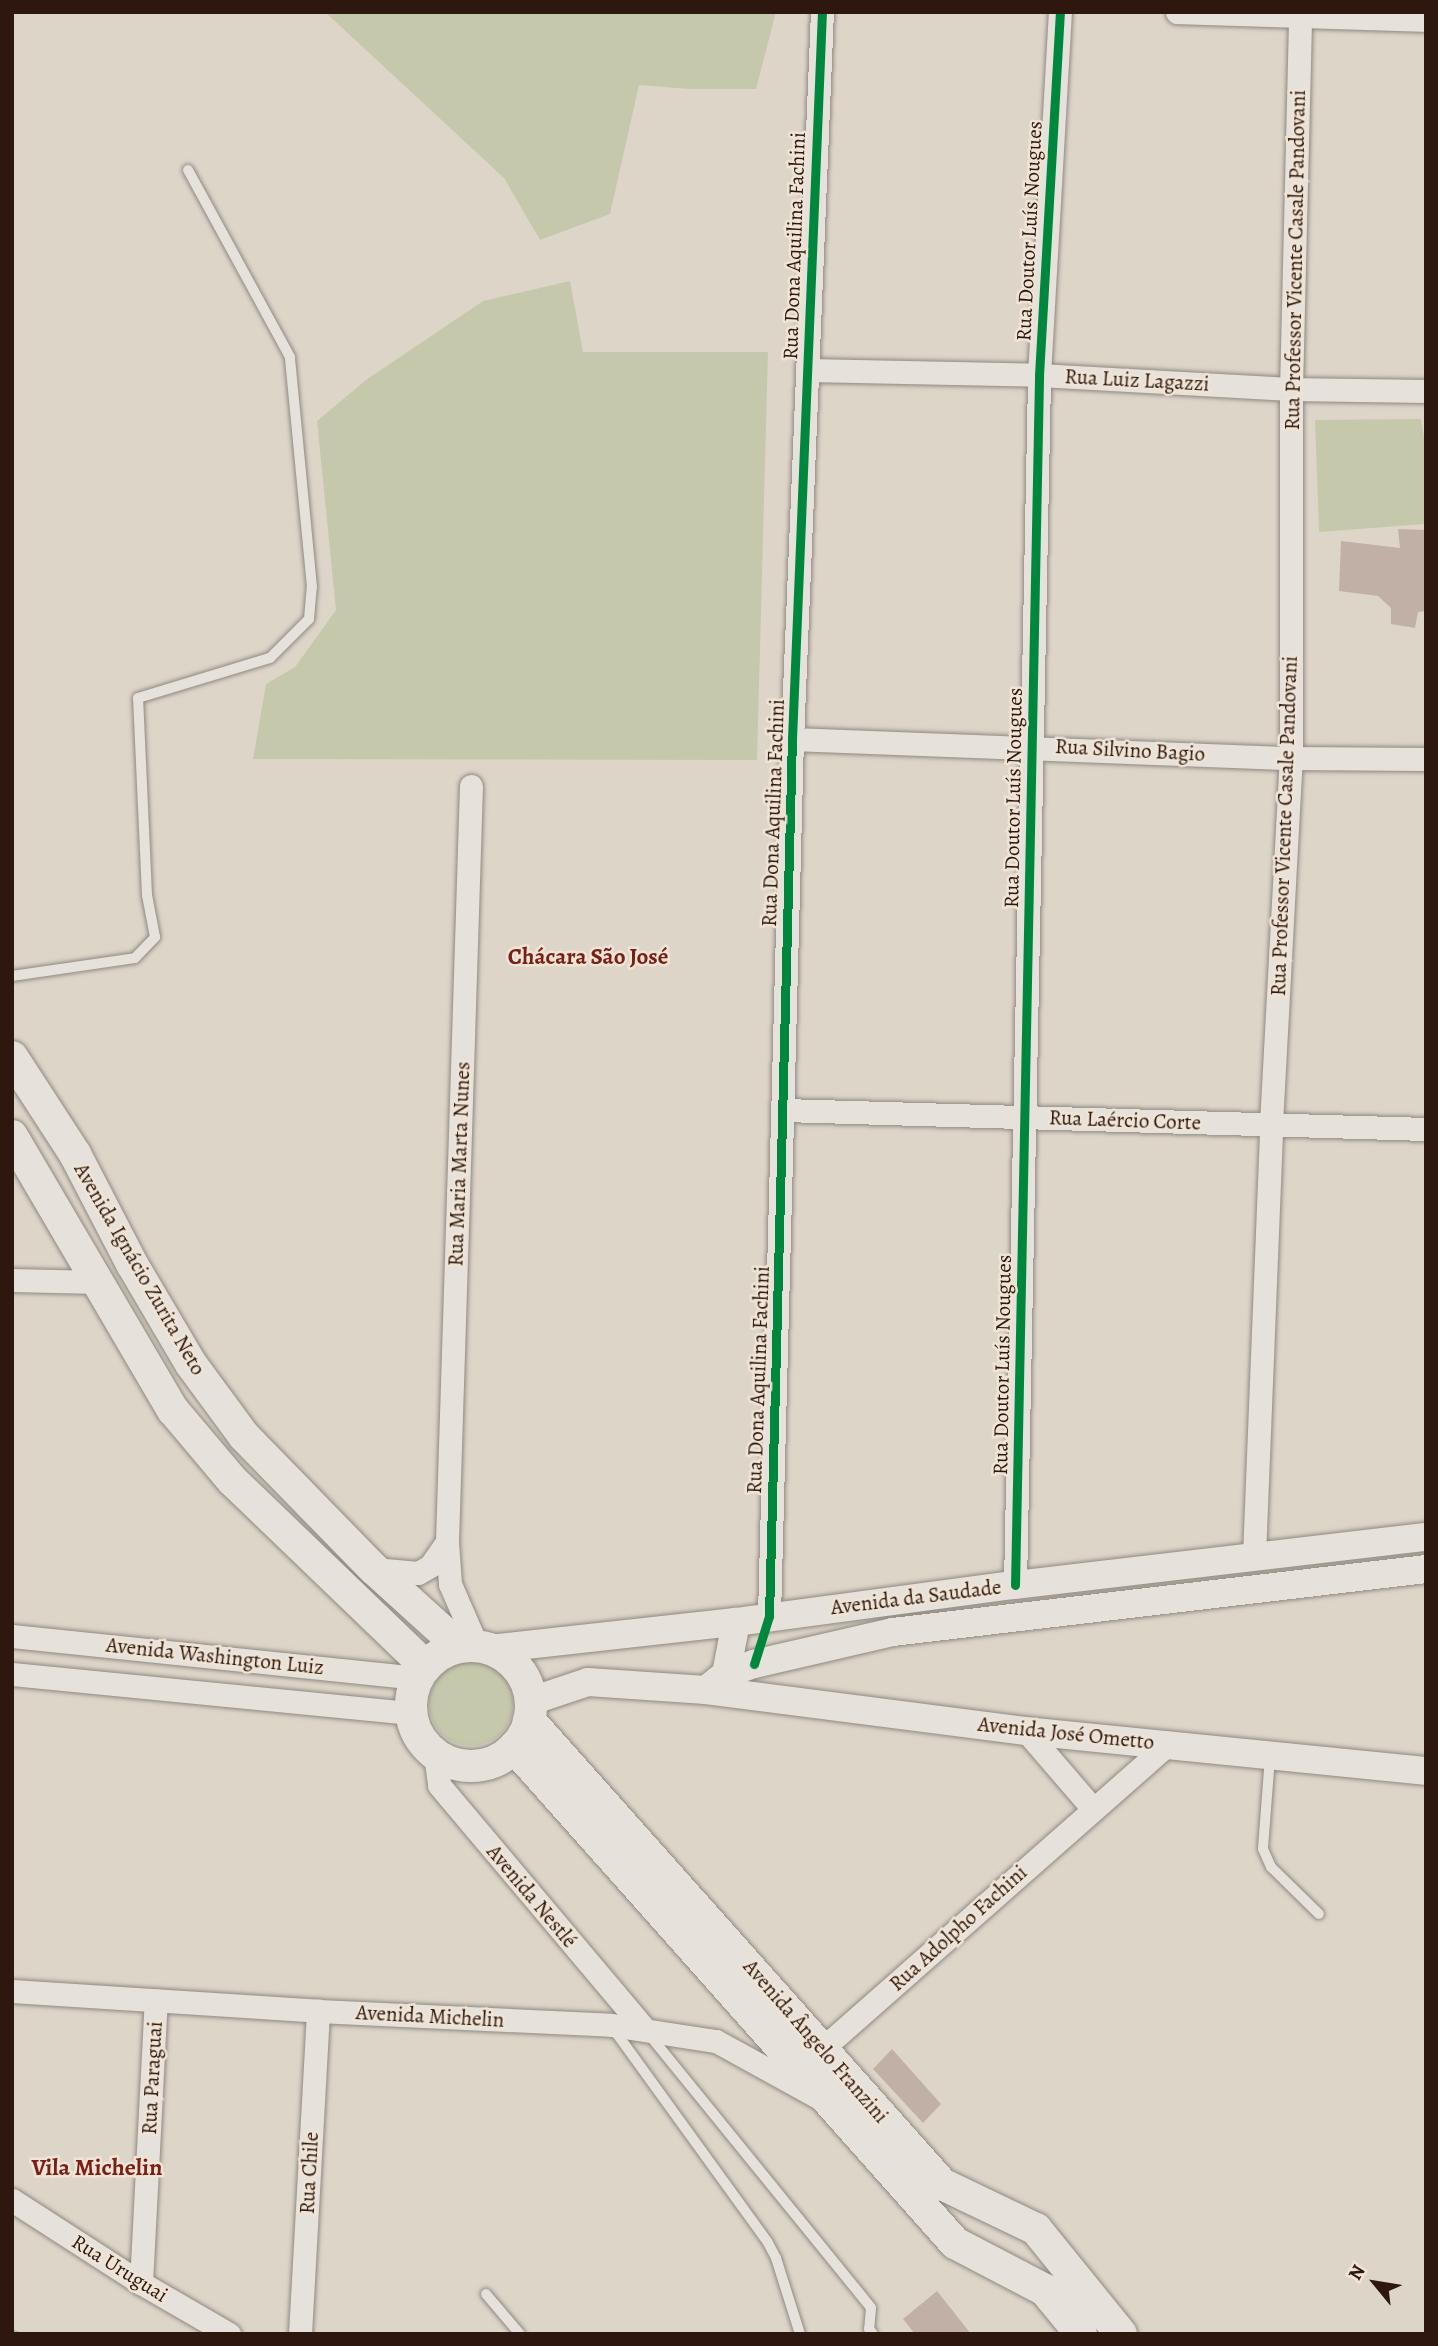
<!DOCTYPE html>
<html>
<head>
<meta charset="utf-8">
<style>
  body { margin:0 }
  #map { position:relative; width:1438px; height:2346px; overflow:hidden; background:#ded5c9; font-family:Alegreya,serif }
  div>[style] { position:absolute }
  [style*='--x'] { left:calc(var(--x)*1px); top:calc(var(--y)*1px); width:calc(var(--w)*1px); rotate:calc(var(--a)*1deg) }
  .green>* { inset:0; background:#c6c8ac }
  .round { border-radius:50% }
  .stream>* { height:6px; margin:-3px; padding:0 3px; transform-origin:3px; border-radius:3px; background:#acc1bc }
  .building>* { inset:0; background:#c1b0a6 }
  .roads { filter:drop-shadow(0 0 2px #908980) drop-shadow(0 0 2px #908980) }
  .service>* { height:10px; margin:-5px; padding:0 5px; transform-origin:5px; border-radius:5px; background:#e6e1db }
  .minor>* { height:23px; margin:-11.5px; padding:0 11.5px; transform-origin:11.5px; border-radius:11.5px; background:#e6e1db }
  .tertiary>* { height:28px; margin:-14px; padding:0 14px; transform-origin:14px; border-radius:14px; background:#e6e1db }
  .secondary>* { height:32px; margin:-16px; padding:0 16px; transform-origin:16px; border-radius:16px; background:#e6e1db }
  .secondary>.ring { margin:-16px; padding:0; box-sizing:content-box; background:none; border:32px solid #e6e1db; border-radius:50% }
  .cycleway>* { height:9px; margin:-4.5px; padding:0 4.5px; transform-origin:4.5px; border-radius:4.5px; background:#00873e }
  span { translate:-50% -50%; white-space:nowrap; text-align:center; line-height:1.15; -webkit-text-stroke:5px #efe4d6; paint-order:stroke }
  .street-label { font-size:21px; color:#2d170e }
  .neighbourhood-label { font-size:23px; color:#7a1f14; font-weight:700 }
  .quarter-label { font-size:24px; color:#7a1f14; font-weight:700 }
  .frame { position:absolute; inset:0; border:14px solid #2d170e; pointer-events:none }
  .north { position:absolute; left:1340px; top:2248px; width:70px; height:70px; -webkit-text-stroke:5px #efe4d6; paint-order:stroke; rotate:300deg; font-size:19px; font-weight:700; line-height:28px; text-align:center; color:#2d170e }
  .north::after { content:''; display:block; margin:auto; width:24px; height:32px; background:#2d170e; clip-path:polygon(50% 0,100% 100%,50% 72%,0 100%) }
</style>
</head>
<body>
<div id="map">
  <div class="green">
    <div style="clip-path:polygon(325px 12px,776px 12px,756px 89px,689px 89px,639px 85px,610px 214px,540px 240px,504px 178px)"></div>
    <div style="clip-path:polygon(570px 281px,583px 352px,768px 352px,757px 760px,253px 759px,266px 684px,295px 667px,336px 610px,317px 421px,366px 380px,483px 301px)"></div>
    <div style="clip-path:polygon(1421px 419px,1426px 450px,1426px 524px,1319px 532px,1315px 420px)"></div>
    <div class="round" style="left:429px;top:1662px;width:84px;height:84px"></div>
  </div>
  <div class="stream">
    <div style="--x:12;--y:2332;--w:5;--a:22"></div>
  </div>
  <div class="building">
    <div style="clip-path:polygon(1398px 529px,1426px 530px,1426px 611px,1418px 612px,1415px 628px,1391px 624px,1391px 608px,1378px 596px,1339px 591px,1341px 541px,1400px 548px)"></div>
    <div style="clip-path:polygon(892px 2049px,941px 2104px,923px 2123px,873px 2069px)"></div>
    <div style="clip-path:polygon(937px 2291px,971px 2334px,915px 2334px,903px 2319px)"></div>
  </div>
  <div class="roads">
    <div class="service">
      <div style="--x:12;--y:976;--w:124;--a:-8.3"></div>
      <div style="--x:135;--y:958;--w:29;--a:-46"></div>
      <div style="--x:155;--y:937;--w:43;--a:-100.8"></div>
      <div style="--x:147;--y:895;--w:197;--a:-92.6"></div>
      <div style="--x:138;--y:698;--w:138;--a:-16.9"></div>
      <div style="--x:270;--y:658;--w:55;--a:-45"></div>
      <div style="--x:309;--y:619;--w:32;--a:-85"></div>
      <div style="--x:312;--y:587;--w:231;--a:-95.5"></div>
      <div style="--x:290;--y:357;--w:213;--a:-118.6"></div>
      <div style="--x:1270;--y:1757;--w:92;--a:94.4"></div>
      <div style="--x:1263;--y:1849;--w:20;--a:66"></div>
      <div style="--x:1271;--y:1867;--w:67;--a:44.4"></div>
      <div style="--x:612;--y:2027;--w:264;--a:54.1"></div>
      <div style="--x:767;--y:2241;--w:19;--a:62"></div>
      <div style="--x:776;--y:2258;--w:80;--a:72.5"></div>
      <div style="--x:647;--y:2032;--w:355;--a:50.9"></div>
      <div style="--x:871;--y:2308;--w:21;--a:95"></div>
      <div style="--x:869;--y:2329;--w:6;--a:51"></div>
      <div style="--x:486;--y:2294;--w:52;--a:49.6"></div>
    </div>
    <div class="minor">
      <div style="--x:1177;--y:12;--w:249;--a:1.8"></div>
      <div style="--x:807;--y:370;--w:232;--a:1.2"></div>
      <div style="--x:1039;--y:375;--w:252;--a:3.2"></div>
      <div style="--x:1291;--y:389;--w:135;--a:0.8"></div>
      <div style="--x:792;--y:739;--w:499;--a:2.2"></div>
      <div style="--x:1291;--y:758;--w:135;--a:0.4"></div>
      <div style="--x:471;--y:786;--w:756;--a:91.82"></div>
      <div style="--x:447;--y:1542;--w:42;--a:85.9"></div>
      <div style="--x:450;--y:1584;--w:68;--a:66.5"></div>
      <div style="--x:783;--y:1110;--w:643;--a:1.69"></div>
      <div style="--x:12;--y:1280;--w:85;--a:1.3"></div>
      <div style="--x:1254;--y:1556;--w:432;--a:-87.7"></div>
      <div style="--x:1271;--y:1124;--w:367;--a:-86.9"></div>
      <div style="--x:1291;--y:758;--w:369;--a:-90"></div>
      <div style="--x:1291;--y:389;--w:377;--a:-88.6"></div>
      <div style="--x:374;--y:1569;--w:44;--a:5.2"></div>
      <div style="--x:418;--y:1573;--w:14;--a:-30"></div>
      <div style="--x:430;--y:1566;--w:29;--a:-55"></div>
      <div style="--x:1015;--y:1585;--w:1210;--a:-88.86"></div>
      <div style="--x:1039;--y:375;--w:364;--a:-86.7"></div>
      <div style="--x:769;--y:1616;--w:877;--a:-88.5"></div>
      <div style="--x:792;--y:739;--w:728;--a:-87.64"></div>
      <div style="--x:12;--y:1636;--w:408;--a:5.9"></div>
      <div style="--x:12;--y:1674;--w:401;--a:5.6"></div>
      <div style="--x:1026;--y:1731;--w:103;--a:49.3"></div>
      <div style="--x:435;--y:1755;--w:30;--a:82"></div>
      <div style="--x:439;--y:1785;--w:320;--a:49.9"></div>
      <div style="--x:12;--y:1991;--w:307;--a:3.7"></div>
      <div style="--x:318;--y:2011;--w:293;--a:2.7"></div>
      <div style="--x:611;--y:2025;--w:106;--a:8.7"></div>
      <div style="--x:716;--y:2041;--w:116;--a:28.8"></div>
      <div style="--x:823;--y:2048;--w:461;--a:-41.4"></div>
      <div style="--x:12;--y:2200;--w:153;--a:32.8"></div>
      <div style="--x:141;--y:2283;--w:102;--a:30.1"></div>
      <div style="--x:141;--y:2283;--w:283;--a:-87"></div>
      <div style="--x:300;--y:2334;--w:324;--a:-86.8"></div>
    </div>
    <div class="tertiary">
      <div style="--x:490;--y:1649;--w:247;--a:-6.3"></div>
      <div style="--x:736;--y:1622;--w:281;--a:-7.6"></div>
      <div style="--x:1015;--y:1585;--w:414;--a:-6.7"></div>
      <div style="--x:726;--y:1674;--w:53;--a:-79.1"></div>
      <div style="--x:706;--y:1690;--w:323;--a:7.3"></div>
      <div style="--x:1026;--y:1731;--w:402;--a:5.7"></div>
      <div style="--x:531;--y:1701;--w:60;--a:-18.4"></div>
      <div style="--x:588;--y:1682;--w:118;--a:3.9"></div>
      <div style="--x:706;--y:1690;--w:26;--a:-39"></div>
      <div style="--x:726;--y:1674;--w:30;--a:-20"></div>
      <div style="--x:754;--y:1664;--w:143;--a:-13"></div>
      <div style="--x:893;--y:1632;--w:537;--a:-6.74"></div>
    </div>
    <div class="secondary">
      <div style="--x:12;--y:1057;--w:116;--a:57"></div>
      <div style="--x:75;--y:1154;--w:124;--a:62.6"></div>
      <div style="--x:132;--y:1264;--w:116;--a:59.5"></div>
      <div style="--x:191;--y:1364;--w:89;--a:53.6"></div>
      <div style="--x:244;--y:1436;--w:186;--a:45.7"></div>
      <div style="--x:374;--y:1569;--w:116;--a:42.2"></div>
      <div style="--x:12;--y:1136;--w:318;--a:59.6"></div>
      <div style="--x:173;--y:1410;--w:92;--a:49.9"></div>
      <div style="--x:232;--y:1480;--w:269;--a:43.9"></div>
      <div class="ring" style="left:411px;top:1646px;width:88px;height:88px"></div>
      <div style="--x:529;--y:1720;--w:621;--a:48.33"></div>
      <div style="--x:942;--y:2184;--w:104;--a:25.6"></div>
      <div style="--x:1036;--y:2229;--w:135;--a:51"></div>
      <div style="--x:514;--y:1747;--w:664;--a:48.36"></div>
      <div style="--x:955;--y:2243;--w:102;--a:27.6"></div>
      <div style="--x:1045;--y:2290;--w:57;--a:50.7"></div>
    </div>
  </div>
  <div class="cycleway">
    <div style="--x:1015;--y:1585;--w:1210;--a:-88.86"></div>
    <div style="--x:1039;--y:375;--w:364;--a:-86.7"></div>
    <div style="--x:754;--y:1664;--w:50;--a:-72.6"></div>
    <div style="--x:769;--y:1616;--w:877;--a:-88.5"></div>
    <div style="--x:792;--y:739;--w:728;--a:-87.64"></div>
  </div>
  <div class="street-label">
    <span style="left:1029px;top:231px;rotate:-87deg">Rua Doutor Luís Nougues</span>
    <span style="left:794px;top:246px;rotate:-88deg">Rua Dona Aquilina Fachini</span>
    <span style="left:1295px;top:260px;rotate:-89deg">Rua Professor Vicente Casale Pandovani</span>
    <span style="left:1137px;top:380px;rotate:3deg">Rua Luiz Lagazzi</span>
    <span style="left:1130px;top:750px;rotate:3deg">Rua Silvino Bagio</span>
    <span style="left:1013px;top:798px;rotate:-89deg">Rua Doutor Luís Nougues</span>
    <span style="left:773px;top:813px;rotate:-88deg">Rua Dona Aquilina Fachini</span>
    <span style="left:1284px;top:826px;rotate:-88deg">Rua Professor Vicente Casale Pandovani</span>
    <span style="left:1125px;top:1120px;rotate:2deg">Rua Laércio Corte</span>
    <span style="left:459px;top:1164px;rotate:-88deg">Rua Maria Marta Nunes</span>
    <span style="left:140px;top:1269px;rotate:60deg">Avenida Ignácio Zurita Neto</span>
    <span style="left:1002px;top:1365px;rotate:-89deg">Rua Doutor Luís Nougues</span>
    <span style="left:758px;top:1380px;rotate:-88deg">Rua Dona Aquilina Fachini</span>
    <span style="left:916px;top:1597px;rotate:-7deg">Avenida da Saudade</span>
    <span style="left:215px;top:1656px;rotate:6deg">Avenida Washington Luiz</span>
    <span style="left:1066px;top:1733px;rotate:6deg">Avenida José Ometto</span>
    <span style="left:532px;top:1896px;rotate:50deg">Avenida Nestlé</span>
    <span style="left:958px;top:1928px;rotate:-42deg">Rua Adolpho Fachini</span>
    <span style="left:430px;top:2016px;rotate:3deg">Avenida Michelin</span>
    <span style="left:816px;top:2041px;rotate:49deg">Avenida Ângelo Franzini</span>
    <span style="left:152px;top:2078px;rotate:-87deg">Rua Paraguai</span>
    <span style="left:309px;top:2173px;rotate:-87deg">Rua Chile</span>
    <span style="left:120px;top:2268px;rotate:32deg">Rua Uruguai</span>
  </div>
  <div class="neighbourhood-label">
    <span style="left:588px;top:957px">Chácara São José</span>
  </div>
  <div class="quarter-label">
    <span style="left:97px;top:2168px">Vila Michelin</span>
  </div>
  <div class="frame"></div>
  <div class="north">N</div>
</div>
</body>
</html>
